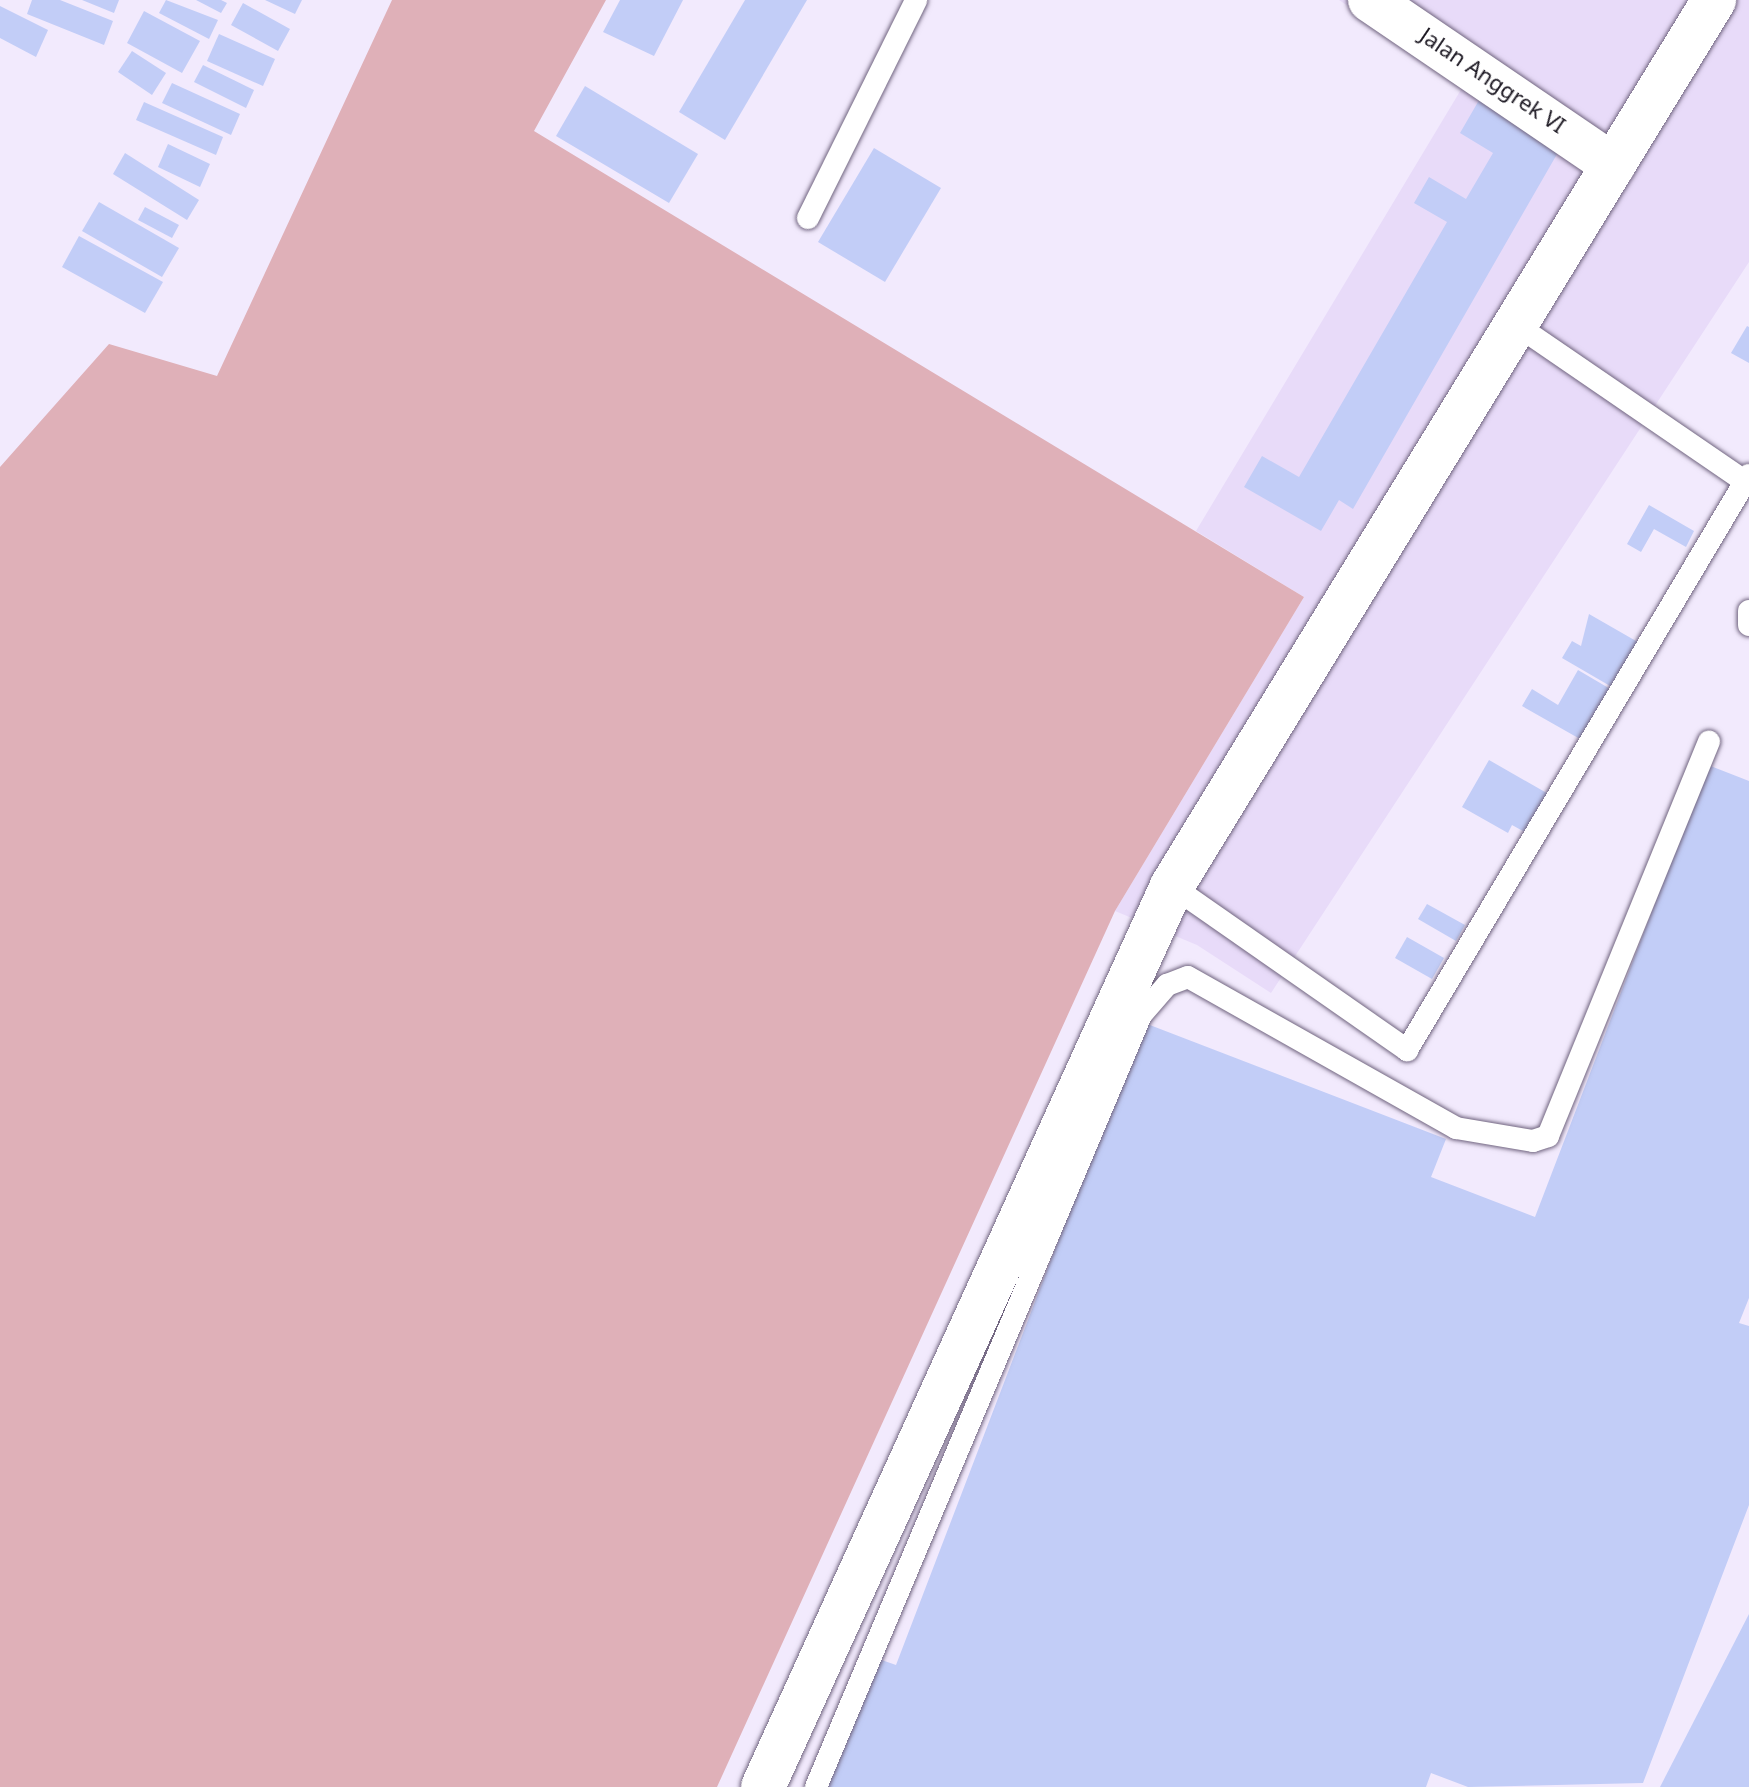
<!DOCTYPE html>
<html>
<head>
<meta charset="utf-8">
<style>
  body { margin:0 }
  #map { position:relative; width:1749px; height:1787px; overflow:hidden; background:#f2eafd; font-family:"Noto Sans",sans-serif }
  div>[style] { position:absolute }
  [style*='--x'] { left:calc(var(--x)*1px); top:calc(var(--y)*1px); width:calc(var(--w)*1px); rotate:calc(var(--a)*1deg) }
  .built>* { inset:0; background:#e8dbf9 }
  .green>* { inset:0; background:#dfb0b8 }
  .building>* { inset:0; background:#c2cdf7 }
  .roads { filter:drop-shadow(0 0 2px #70647f) drop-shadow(0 0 2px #70647f) }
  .service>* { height:22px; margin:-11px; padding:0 11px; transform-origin:11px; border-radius:11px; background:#fff }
  .minor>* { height:44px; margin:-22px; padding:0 22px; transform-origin:22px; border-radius:22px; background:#fff }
  .tertiary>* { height:44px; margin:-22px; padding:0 22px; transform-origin:22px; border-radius:22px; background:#fff }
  span { translate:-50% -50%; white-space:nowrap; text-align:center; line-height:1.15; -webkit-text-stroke:6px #fff; paint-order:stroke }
  .street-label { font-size:22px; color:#1b1721 }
</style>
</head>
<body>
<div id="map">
  <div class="built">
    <div style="clip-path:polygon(1339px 0,1749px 0,1749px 262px,1271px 993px,1197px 945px,1115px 911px,1304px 597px,1196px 531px,1465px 83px)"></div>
  </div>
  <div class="green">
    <div style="clip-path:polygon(392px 0,606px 0,534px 131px,1304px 597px,1115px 911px,717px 1787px,0 1787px,0 467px,109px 344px,217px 376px)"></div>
  </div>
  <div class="building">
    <div style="clip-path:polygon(32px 0,60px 0,113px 21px,104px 45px,27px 14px)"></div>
    <div style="clip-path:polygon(82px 0,119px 0,114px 13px)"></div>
    <div style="clip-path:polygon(166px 0,218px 20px,209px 39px,159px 13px)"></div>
    <div style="clip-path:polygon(196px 0,221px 0,227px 3px,221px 13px)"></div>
    <div style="clip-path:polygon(265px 0,302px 0,295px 14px)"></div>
    <div style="clip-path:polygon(620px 0,683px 0,654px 56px,603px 32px)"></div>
    <div style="clip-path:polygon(745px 0,807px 0,725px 140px,679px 112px)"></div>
    <div style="clip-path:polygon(243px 3px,290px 29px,278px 51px,231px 25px)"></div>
    <div style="clip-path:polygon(0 6px,48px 30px,36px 57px,0 38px)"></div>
    <div style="clip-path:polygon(144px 11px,200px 41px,182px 73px,127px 43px)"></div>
    <div style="clip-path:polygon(219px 34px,275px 59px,263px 86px,207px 61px)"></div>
    <div style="clip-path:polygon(132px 51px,166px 73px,152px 95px,118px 72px)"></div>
    <div style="clip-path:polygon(203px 65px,254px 90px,246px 108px,194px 82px)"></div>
    <div style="clip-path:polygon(172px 83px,240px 114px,231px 135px,162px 103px)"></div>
    <div style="clip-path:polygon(585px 86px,698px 154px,669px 203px,556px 136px)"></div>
    <div style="clip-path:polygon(1482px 95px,1564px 142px,1353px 509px,1339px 500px,1321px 531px,1244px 487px,1262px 456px,1299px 477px,1447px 222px,1414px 203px,1429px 177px,1466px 199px,1493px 153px,1460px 133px)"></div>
    <div style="clip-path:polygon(144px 102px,223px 137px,216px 155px,136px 120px)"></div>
    <div style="clip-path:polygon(168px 144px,210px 164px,200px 187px,158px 167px)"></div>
    <div style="clip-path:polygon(874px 148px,941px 188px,885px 282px,818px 242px)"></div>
    <div style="clip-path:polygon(125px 153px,199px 200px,187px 220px,113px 174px)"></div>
    <div style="clip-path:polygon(99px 202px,179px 248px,162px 277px,82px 231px)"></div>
    <div style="clip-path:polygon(145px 207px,179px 225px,172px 238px,138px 220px)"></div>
    <div style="clip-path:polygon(79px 236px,163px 282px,145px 313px,62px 267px)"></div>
    <div style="clip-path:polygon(1747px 326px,1749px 327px,1749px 363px,1731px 353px)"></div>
    <div style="clip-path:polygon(1649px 505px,1694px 531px,1686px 547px,1654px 529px,1641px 552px,1627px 544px)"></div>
    <div style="clip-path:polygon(1589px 614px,1643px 645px,1617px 690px,1562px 658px,1572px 641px,1581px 646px)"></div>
    <div style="clip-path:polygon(1578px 670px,1612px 690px,1580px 739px,1522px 706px,1532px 689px,1558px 705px)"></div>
    <div style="clip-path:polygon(1489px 760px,1552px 796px,1530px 835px,1512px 825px,1508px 833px,1462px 807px)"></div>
    <div style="clip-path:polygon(1708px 765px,1749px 781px,1749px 1298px,1739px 1323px,1749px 1326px,1749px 1505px,1643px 1783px,1468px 1787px,1431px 1773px,1426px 1787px,823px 1787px,873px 1657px,896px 1665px,1142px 1022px,1446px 1139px,1431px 1177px,1535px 1217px)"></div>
    <div style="clip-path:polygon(1427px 904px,1465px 925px,1456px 941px,1418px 919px)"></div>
    <div style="clip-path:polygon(1407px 937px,1444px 958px,1432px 979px,1395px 958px)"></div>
    <div style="clip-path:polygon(1749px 1614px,1749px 1787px,1660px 1787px)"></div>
  </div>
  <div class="roads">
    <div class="service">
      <div style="--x:808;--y:218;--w:243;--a:-63.6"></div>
      <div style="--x:1515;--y:324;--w:280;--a:34.4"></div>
      <div style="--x:1749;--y:611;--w:14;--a:90"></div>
      <div style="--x:1172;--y:886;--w:287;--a:34.9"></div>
      <div style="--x:1407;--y:1050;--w:669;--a:-59.26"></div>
      <div style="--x:816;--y:1787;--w:838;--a:-67.17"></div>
      <div style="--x:1141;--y:1015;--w:40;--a:-49"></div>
      <div style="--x:1167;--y:985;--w:22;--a:-21"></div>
      <div style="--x:1188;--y:977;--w:308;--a:29.4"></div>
      <div style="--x:1456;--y:1128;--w:78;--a:9.6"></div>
      <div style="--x:1533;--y:1141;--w:16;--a:-18"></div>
      <div style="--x:1548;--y:1136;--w:426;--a:-67.8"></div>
    </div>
    <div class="minor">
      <div style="--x:1370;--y:0;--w:294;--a:34.2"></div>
    </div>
    <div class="tertiary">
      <div style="--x:763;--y:1787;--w:989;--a:-65.58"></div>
      <div style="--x:1172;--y:886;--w:1039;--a:-58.54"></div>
    </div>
  </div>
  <div class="street-label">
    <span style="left:1493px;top:80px;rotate:34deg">Jalan Anggrek VI</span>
  </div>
</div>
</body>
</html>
